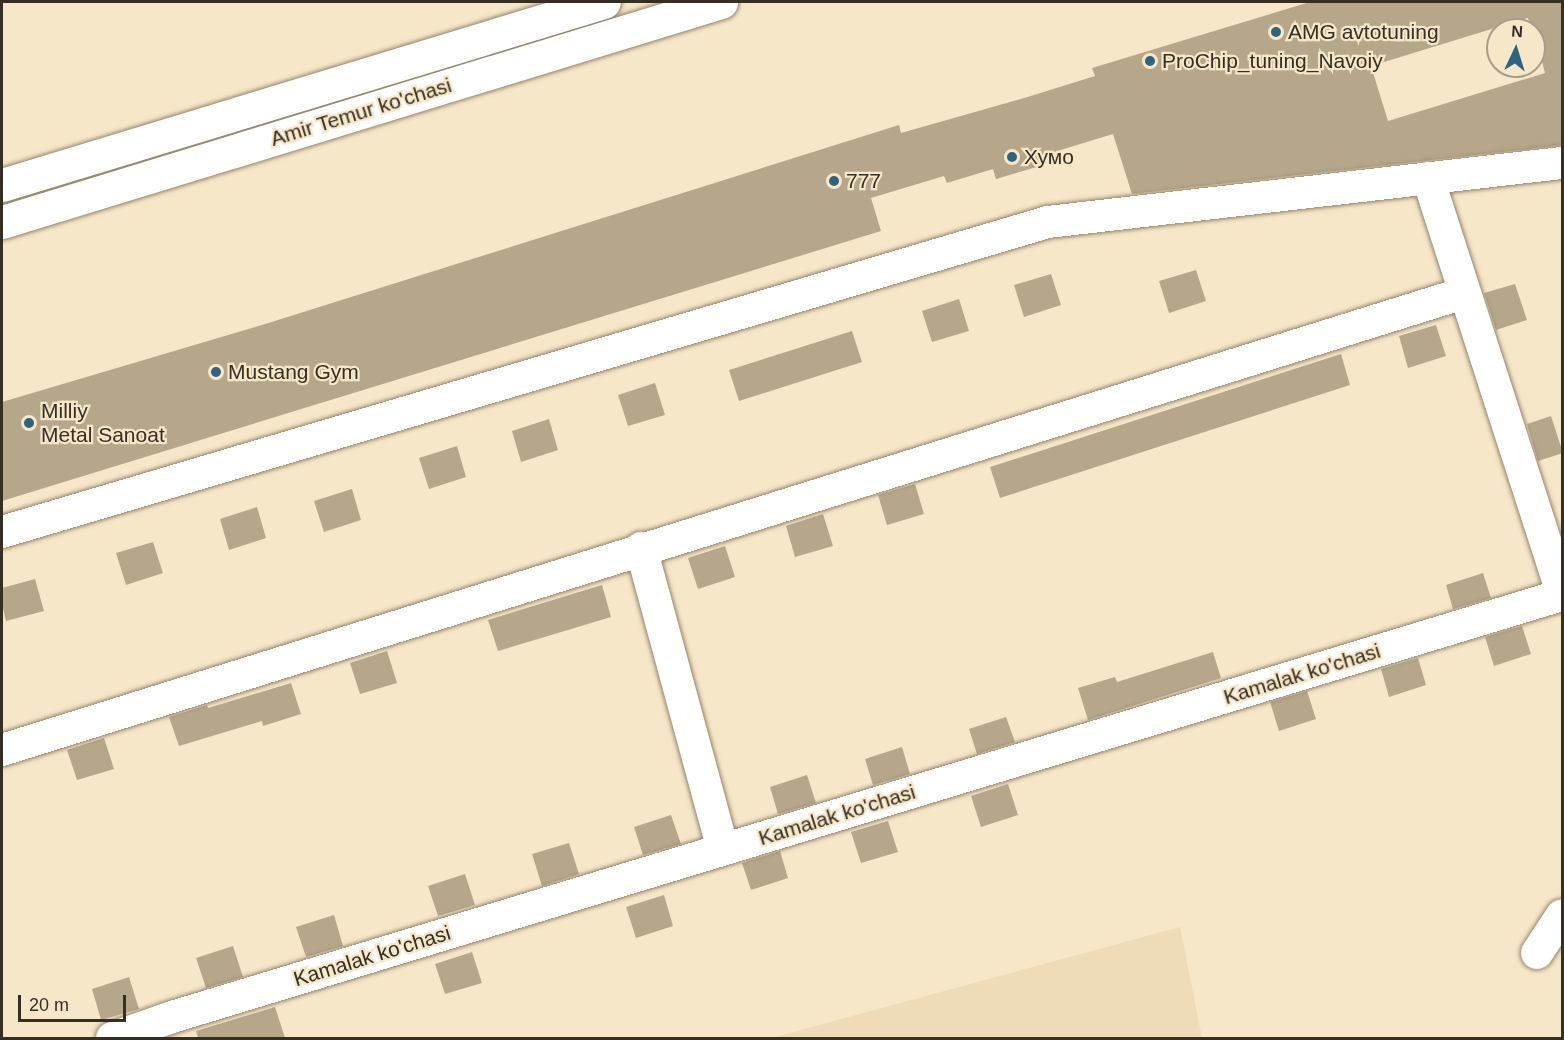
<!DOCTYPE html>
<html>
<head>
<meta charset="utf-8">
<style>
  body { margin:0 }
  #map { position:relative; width:1564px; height:1040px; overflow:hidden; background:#f7e7c9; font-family:Arial,sans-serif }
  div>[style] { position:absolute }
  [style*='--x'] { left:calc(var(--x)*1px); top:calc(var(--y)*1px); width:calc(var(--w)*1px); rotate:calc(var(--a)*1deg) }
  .built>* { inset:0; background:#efdbb7 }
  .building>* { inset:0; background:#b6a78b }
  .roads { filter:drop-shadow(0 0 2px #94856a) drop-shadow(0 0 2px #94856a) }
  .minor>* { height:32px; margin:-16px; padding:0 16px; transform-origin:16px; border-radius:16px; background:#fff }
  .tertiary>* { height:33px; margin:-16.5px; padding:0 16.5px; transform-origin:16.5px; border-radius:16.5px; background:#fff }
  .dots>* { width:16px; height:16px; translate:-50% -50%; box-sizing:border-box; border:3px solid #f7e7c9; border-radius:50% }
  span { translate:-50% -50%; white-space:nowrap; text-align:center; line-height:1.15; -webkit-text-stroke:4.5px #f7e7c9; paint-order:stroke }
  .poi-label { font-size:21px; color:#352e23 }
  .left { translate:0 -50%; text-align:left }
  .street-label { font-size:21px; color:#352e23 }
  .frame { position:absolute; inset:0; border:3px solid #352e23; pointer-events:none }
  .north { position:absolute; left:1486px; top:18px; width:60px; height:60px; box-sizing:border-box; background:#f7e7c9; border:2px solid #a99d87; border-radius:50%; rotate:4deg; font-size:16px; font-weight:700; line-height:24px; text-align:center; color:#352e23 }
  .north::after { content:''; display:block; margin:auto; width:21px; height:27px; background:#2d647f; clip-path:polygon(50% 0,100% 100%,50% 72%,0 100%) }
  .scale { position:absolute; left:18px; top:995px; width:108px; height:27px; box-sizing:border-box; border:3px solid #352e23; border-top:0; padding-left:8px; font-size:18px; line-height:21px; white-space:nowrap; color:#352e23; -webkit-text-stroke:4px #f7e7c9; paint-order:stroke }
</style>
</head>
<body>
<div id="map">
  <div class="built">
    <div style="clip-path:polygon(1180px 927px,1202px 1038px,771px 1038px)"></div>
  </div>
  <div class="building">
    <div style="clip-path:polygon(evenodd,1310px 2px,1563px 2px,1563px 145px,1132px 194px,1113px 134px,1038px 157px,1040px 166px,996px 179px,993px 169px,947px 183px,944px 176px,871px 198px,881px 231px,2px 501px,2px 402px,262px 325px,899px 125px,901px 133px,1021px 99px,1095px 76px,1092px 68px,1310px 2px,1528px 18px,1531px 30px,1534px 30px,1545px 73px,1388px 121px,1371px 66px,1528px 18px)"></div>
    <div style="clip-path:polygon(1196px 270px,1206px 301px,1169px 313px,1159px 281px)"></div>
    <div style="clip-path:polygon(1051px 274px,1061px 305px,1024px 317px,1014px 285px)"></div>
    <div style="clip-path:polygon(1515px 284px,1527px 320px,1496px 330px,1484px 293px)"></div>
    <div style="clip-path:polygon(959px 299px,969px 331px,932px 342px,922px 311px)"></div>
    <div style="clip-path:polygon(1436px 325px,1446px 356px,1408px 368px,1399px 336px)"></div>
    <div style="clip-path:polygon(852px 331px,862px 362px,739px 401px,729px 370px)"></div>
    <div style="clip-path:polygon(1341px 354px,1350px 385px,1000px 498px,990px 467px)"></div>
    <div style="clip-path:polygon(655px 383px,665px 415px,628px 426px,618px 395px)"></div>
    <div style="clip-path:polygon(1551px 416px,1563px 453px,1538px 461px,1527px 424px)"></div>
    <div style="clip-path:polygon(549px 419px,558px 450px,521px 462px,512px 431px)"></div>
    <div style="clip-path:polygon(457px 446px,466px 477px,429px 489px,419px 458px)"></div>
    <div style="clip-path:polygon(915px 484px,924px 514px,887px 525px,878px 495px)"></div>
    <div style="clip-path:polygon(352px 489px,361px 520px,324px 532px,314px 501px)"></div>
    <div style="clip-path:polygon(257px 507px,266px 538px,229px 550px,220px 519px)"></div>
    <div style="clip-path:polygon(823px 514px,833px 546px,795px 557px,786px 526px)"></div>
    <div style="clip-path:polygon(153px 542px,163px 573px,126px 585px,116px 553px)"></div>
    <div style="clip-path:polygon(725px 546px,735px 577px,698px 589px,688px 558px)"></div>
    <div style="clip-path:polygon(1483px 573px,1491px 598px,1453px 609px,1446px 585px)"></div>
    <div style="clip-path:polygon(35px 579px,44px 611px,6px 621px,2px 604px,2px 588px)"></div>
    <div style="clip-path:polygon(602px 585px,611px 617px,498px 651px,488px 620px)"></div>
    <div style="clip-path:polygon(1522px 626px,1531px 654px,1494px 666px,1485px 637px)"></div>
    <div style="clip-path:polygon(387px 651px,397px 683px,360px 694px,350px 663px)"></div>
    <div style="clip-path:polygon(1213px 652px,1221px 678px,1088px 720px,1078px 688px,1115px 677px,1117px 682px)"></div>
    <div style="clip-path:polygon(1418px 658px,1426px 685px,1389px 697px,1381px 669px)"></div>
    <div style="clip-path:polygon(291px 683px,301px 714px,263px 726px,262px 721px,179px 746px,169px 717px,207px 705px,208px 708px)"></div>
    <div style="clip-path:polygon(1307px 691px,1316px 719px,1279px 731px,1270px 702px)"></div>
    <div style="clip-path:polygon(1006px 717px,1015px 742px,977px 754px,969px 729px)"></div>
    <div style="clip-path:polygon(104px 738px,114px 769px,77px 780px,67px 750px)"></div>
    <div style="clip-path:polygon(902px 747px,910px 774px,873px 785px,865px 759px)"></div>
    <div style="clip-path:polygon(807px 775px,816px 803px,778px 814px,770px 787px)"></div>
    <div style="clip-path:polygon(1008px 784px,1018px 815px,981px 827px,971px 796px)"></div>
    <div style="clip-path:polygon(671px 815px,681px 844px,643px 855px,634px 827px)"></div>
    <div style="clip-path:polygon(888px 821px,898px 852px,861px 863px,851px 832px)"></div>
    <div style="clip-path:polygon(569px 843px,579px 874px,542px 886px,532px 854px)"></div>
    <div style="clip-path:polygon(780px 851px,788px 878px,751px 890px,742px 863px)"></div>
    <div style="clip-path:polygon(465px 874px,475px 905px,438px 916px,428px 886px)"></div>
    <div style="clip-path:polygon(664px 895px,673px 926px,636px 938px,626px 907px)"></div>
    <div style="clip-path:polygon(334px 915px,343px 946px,306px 957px,296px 927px)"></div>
    <div style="clip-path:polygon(233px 946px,243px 977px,206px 988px,196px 958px)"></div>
    <div style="clip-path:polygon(472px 952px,482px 983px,445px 994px,435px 964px)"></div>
    <div style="clip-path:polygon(129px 977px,139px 1009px,101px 1020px,92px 989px)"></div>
    <div style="clip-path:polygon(275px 1007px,285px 1038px,198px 1038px,196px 1031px)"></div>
  </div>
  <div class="roads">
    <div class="minor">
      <div style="--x:1428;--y:178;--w:435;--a:72.1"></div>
      <div style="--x:2;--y:532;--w:1091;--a:-16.51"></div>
      <div style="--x:1048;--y:222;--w:517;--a:-6.55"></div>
      <div style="--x:641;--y:548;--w:312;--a:74.8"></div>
      <div style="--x:2;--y:750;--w:1532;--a:-17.36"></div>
      <div style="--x:1537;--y:953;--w:45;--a:-56.7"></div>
      <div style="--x:112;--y:1038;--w:64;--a:-19.3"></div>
      <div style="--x:172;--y:1017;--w:1453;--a:-16.89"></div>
    </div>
    <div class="tertiary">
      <div style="--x:2;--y:185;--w:629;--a:-16.91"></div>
      <div style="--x:2;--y:222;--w:752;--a:-17.01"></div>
    </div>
  </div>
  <div class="dots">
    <div style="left:1276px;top:32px;background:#2d647f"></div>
    <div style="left:1150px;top:61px;background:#2d647f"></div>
    <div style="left:1012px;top:157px;background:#2d647f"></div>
    <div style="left:834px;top:181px;background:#2d647f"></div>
    <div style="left:216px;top:372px;background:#2d647f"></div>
    <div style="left:29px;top:423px;background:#2d647f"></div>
  </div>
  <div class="poi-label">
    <span class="left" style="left:1288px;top:32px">AMG avtotuning</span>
    <span class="left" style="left:1162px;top:61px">ProChip_tuning_Navoiy</span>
    <span class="left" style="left:1024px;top:157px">Хумо</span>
    <span class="left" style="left:846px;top:181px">777</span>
    <span class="left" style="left:228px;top:372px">Mustang Gym</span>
    <span class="left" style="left:41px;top:423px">Milliy<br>Metal Sanoat</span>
  </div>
  <div class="street-label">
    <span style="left:361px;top:112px;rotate:-17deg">Amir Temur ko'chasi</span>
    <span style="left:1302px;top:674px;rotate:-17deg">Kamalak ko'chasi</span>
    <span style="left:837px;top:815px;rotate:-17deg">Kamalak ko'chasi</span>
    <span style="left:372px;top:956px;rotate:-17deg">Kamalak ko'chasi</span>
  </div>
  <div class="frame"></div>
  <div class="north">N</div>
  <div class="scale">20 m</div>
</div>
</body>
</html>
